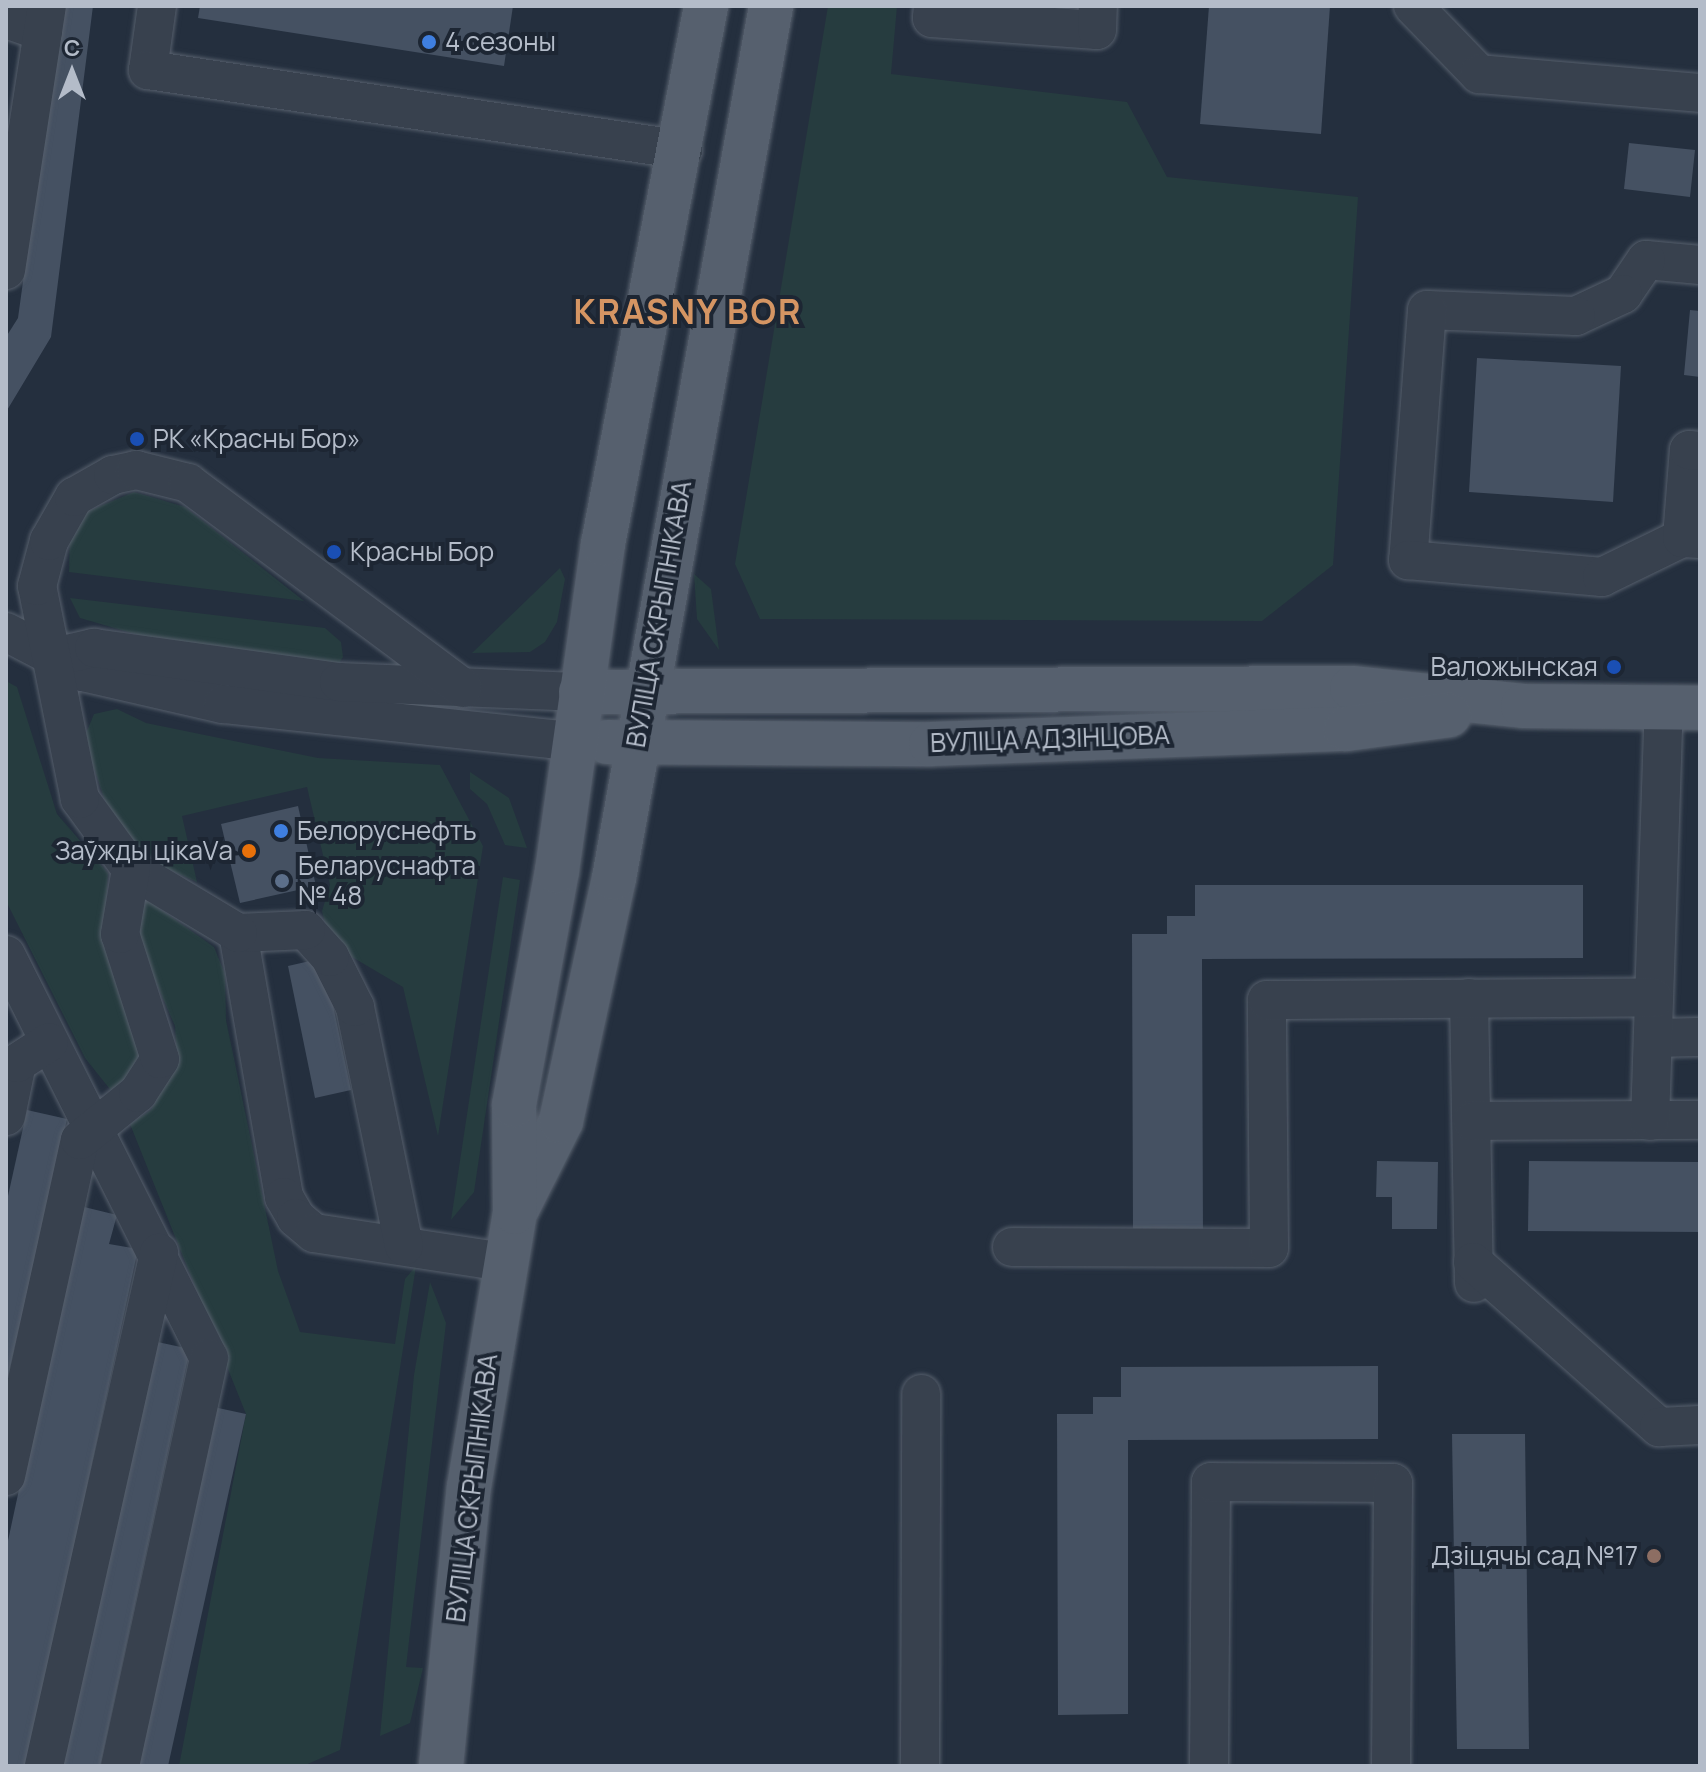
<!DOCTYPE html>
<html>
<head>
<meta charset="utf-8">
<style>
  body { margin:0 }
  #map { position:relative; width:1706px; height:1772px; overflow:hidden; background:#242f3e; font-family:Manrope,sans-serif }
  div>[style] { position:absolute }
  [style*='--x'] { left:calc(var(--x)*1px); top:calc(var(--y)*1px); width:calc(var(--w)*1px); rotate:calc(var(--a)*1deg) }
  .green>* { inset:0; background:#263c3f }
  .building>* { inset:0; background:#455162 }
  .roads { filter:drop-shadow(0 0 2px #565f6c) drop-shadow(0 0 2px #565f6c) }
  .minor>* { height:38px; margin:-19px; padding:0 19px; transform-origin:19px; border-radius:19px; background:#38414e }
  .major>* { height:44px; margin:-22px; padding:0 22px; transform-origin:22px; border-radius:22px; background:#56606e }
  .dots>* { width:22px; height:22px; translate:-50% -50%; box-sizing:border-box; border:4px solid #1d2633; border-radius:50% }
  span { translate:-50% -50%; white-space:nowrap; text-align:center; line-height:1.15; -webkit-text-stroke:8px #1d2633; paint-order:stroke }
  .poi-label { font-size:26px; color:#b4bcc9 }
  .left { translate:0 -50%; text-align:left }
  .right { translate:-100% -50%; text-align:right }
  .street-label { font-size:26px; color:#b4bcc9 }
  .district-label { font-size:34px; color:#d59563; font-weight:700; letter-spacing:2px }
  .frame { position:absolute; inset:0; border:8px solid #b4bcc9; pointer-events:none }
  .north { position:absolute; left:32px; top:32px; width:80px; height:80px; -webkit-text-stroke:6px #1d2633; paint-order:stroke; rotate:0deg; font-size:22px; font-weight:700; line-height:32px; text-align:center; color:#b4bcc9 }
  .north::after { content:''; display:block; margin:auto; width:28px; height:36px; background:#b4bcc9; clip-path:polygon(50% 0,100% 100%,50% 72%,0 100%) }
</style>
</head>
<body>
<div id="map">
  <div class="green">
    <div style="clip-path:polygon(828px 6px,897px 6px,891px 74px,1127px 102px,1167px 177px,1358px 197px,1333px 565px,1262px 621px,760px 619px,735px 564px)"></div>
    <div style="clip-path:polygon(134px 492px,185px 507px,304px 601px,69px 572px,70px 533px,86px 512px)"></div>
    <div style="clip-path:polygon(560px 568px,565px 579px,557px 622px,545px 642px,530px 652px,472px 653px)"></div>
    <div style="clip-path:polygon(694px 574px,711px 589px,719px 650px,697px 619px)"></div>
    <div style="clip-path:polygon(70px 598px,325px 628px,341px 642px,343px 657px,337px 666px,180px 647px,80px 618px)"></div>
    <div style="clip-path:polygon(6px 681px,17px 687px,57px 814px,108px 873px,104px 945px,142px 1061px,113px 1093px,85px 1058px,6px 901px)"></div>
    <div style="clip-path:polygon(117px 709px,146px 723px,318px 758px,440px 765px,483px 846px,438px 1136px,403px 987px,330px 944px,322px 911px,330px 885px,307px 787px,182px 816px,197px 882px,163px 867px,112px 822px,84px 738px,94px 714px)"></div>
    <div style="clip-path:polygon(470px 772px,509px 798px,527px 848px,505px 845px,487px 804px,470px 789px)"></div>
    <div style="clip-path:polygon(503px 877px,520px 880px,474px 1192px,451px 1220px)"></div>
    <div style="clip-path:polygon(146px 899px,214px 947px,225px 974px,226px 1020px,278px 1271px,300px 1332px,395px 1344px,405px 1279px,416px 1266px,340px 1750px,303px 1766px,179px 1766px,246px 1414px,130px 1124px,151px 1110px,177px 1062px,175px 1026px,140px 946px,138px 917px)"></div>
    <div style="clip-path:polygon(430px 1282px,446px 1323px,406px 1667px,423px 1668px,410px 1723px,380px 1736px,414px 1375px)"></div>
  </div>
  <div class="building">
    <div style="clip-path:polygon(61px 6px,93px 6px,51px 337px,6px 412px,6px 337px,18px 318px)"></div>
    <div style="clip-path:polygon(200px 6px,513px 6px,504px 66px,198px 18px)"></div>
    <div style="clip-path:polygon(1209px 6px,1330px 6px,1321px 134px,1200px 124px)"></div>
    <div style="clip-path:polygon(1629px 143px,1695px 150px,1690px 197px,1624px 189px)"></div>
    <div style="clip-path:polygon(1690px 310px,1700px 311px,1700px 377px,1684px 375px)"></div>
    <div style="clip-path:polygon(1477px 358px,1621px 366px,1613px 502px,1469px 492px)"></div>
    <div style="clip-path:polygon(298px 806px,316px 886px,240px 903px,221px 824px)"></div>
    <div style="clip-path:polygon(1195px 885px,1583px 885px,1583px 958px,1202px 959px,1203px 1234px,1133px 1234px,1132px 934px,1167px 934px,1167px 916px,1195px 916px)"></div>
    <div style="clip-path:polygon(323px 958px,351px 1090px,315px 1098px,288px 966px)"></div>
    <div style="clip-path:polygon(27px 1110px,67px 1119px,7px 1380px,6px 1205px)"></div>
    <div style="clip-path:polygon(1377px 1161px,1438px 1162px,1437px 1229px,1392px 1229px,1392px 1197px,1376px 1197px)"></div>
    <div style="clip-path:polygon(1529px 1161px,1700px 1162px,1700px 1232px,1528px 1231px)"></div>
    <div style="clip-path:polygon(80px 1206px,117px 1215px,109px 1244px,138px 1249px,27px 1766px,6px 1766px,6px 1550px)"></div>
    <div style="clip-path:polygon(153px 1341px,190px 1349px,100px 1766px,61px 1766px)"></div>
    <div style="clip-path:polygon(1378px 1366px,1378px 1439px,1128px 1440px,1128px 1714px,1058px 1715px,1057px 1414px,1093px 1414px,1093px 1397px,1121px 1397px,1121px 1367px)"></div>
    <div style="clip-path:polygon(209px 1406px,246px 1414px,168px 1766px,132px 1766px)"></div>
    <div style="clip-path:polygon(1452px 1434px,1525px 1434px,1529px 1749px,1457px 1749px)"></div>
  </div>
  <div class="roads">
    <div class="minor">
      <div style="--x:157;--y:6;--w:65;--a:98"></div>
      <div style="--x:148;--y:70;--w:541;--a:8.5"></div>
      <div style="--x:933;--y:6;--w:12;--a:95"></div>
      <div style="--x:932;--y:18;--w:165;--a:4.2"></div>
      <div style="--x:1097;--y:30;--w:24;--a:-88"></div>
      <div style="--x:1413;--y:6;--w:95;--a:45.9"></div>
      <div style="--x:1479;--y:74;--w:222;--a:4.9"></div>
      <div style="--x:6;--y:19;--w:39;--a:19"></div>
      <div style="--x:1700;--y:265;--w:54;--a:-174.7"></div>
      <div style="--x:1646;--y:260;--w:41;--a:124.1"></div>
      <div style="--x:1623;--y:294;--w:52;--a:154.9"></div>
      <div style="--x:1576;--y:316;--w:149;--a:-177.7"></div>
      <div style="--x:1427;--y:310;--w:251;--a:94.3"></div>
      <div style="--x:1408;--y:560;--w:195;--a:5"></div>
      <div style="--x:1602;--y:577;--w:89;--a:-26"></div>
      <div style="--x:1682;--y:538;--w:18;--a:3"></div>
      <div style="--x:6;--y:270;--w:267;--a:-81.2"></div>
      <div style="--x:1682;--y:538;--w:88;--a:-85.5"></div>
      <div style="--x:1689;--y:450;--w:11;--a:5"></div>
      <div style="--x:6;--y:632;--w:87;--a:27.5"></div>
      <div style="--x:83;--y:672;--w:144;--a:12.9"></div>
      <div style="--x:223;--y:704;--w:355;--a:6.1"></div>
      <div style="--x:63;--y:655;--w:32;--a:-13"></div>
      <div style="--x:94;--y:648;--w:247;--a:7.9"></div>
      <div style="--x:339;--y:682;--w:242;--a:2.4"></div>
      <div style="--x:238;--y:933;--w:268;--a:80.1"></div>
      <div style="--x:284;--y:1197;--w:24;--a:60"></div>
      <div style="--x:296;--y:1218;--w:23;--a:40"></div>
      <div style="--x:314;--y:1233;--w:191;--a:8.7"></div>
      <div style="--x:6;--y:955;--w:451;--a:63.3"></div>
      <div style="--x:209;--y:1358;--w:418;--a:102.3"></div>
      <div style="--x:1469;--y:998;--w:285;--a:89"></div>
      <div style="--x:1653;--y:1038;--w:47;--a:-1.2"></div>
      <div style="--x:6;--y:1116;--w:54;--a:-78.3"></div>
      <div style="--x:17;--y:1063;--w:38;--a:-33"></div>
      <div style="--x:1472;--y:1121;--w:228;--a:-0.3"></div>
      <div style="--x:1650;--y:1121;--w:414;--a:-88.1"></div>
      <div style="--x:404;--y:1246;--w:244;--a:-101.6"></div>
      <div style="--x:355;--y:1007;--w:56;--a:-116.6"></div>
      <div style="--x:330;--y:957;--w:36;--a:-132"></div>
      <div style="--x:306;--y:930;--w:68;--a:177.5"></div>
      <div style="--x:238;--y:933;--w:125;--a:-149.1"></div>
      <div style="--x:131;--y:869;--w:87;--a:-126.1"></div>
      <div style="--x:80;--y:799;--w:217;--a:-101.4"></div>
      <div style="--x:37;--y:586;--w:47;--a:-75.1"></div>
      <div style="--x:49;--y:541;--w:51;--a:-60.4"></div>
      <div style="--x:74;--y:497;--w:45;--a:-29.4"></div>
      <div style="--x:113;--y:475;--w:24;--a:-12"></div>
      <div style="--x:136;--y:470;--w:54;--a:14"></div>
      <div style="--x:188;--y:483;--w:343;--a:36.7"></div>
      <div style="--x:1012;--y:1247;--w:257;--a:0.2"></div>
      <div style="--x:1269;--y:1248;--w:248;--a:-90.5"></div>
      <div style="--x:1267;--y:1000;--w:387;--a:-0.4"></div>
      <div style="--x:1473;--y:1262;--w:249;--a:41.6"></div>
      <div style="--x:1659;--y:1427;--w:41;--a:-2.8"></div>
      <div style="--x:6;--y:1476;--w:344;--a:-77.6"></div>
      <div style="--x:80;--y:1140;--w:75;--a:-39"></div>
      <div style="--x:138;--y:1093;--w:40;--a:-57.1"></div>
      <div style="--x:160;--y:1059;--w:131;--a:-107.7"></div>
      <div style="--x:120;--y:934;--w:66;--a:-80.4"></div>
      <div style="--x:44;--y:1766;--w:526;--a:-77.36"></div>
      <div style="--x:920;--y:1766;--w:372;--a:-89.8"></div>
      <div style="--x:1209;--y:1766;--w:284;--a:-89.6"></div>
      <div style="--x:1211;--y:1482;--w:182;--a:0.3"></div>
      <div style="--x:1393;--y:1483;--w:283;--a:90.4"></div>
    </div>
    <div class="major">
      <div style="--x:581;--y:692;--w:771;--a:-0.3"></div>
      <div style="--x:1352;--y:688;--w:172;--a:6"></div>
      <div style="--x:1523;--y:706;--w:177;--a:0.6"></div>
      <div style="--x:607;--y:742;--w:324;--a:0.4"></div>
      <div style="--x:931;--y:744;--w:415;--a:-2.1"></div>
      <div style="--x:1346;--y:729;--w:104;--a:-7.7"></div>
      <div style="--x:518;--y:1207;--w:96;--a:-63.4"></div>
      <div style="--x:561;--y:1121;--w:249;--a:-77.7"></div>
      <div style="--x:614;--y:878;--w:886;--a:-79.79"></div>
      <div style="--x:441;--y:1766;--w:280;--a:-84.3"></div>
      <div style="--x:469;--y:1487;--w:279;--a:-80.5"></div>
      <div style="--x:515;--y:1212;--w:107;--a:-90.5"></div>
      <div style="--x:514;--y:1105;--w:238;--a:-79.6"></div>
      <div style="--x:557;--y:871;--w:330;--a:-82"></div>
      <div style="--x:603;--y:544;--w:548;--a:-79.16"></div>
    </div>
  </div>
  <div class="dots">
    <div style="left:429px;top:42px;background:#3f7fe0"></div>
    <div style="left:137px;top:439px;background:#1a4fb4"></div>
    <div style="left:334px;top:552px;background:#1a4fb4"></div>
    <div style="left:1614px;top:667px;background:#1a4fb4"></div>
    <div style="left:281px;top:831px;background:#3f7fe0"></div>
    <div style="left:249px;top:851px;background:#e8710a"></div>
    <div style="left:282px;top:881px;background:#5c6f8a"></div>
    <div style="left:1654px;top:1556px;background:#8d6e63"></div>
  </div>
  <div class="poi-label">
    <span class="left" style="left:445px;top:42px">4 сезоны</span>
    <span class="left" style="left:153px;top:439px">РК «Красны Бор»</span>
    <span class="left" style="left:350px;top:552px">Красны Бор</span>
    <span class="right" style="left:1598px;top:667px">Валожынская</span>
    <span class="left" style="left:297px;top:831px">Белоруснефть</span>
    <span class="right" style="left:233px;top:851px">Заўжды цікаVа</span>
    <span class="left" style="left:298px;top:881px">Беларуснафта<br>№ 48</span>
    <span class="right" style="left:1638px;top:1556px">Дзіцячы сад №17</span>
  </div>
  <div class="street-label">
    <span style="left:659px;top:614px;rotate:-80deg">ВУЛІЦА СКРЫПНІКАВА</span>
    <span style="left:1050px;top:739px;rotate:-2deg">ВУЛІЦА АДЗІНЦОВА</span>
    <span style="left:472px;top:1488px;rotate:-83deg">ВУЛІЦА СКРЫПНІКАВА</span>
  </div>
  <div class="district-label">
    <span style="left:688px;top:312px">KRASNY BOR</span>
  </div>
  <div class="frame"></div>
  <div class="north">С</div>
</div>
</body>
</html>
